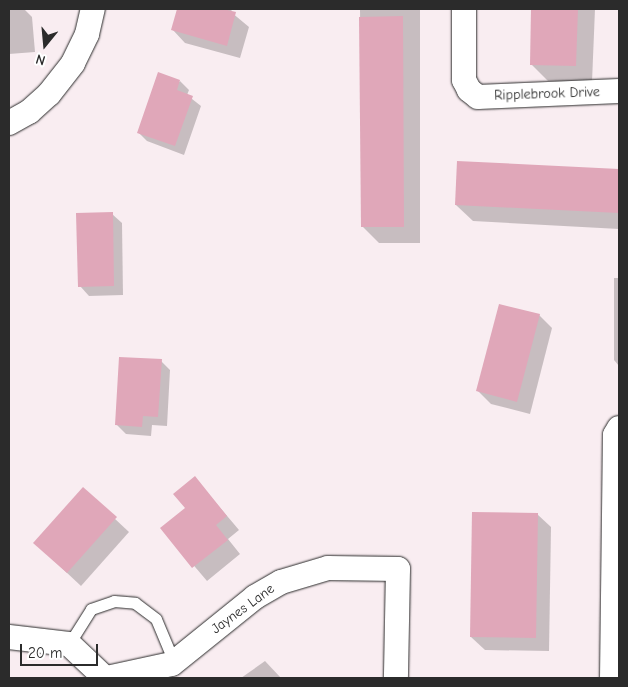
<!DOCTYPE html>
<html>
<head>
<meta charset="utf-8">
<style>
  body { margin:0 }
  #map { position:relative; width:628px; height:687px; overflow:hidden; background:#f9edf1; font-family:"Comic Neue",sans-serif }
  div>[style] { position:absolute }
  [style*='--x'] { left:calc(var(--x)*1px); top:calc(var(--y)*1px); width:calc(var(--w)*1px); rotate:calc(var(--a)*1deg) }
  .shadow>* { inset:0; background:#0003 }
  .building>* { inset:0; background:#e0a7b9 }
  .roads { filter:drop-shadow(0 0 1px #2b2b2b) drop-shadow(0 0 1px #2b2b2b) }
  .lane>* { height:11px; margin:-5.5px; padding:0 5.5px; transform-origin:5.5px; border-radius:5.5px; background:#fff }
  .street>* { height:24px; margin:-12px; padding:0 12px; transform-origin:12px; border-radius:12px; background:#fff }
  span { translate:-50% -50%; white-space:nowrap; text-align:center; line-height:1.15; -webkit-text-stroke:5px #fff; paint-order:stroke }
  .street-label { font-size:14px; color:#2b2b2b }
  .frame { position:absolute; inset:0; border:10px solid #2b2b2b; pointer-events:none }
  .north { position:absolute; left:20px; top:20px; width:50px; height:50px; -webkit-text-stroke:4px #fff; paint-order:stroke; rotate:197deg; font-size:14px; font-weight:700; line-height:20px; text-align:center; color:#2b2b2b }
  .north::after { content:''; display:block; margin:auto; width:18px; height:22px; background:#2b2b2b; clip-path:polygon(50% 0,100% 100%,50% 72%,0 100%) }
  .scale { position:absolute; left:20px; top:644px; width:78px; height:22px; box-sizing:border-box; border:2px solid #2b2b2b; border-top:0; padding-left:6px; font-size:15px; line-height:18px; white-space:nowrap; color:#2b2b2b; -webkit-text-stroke:4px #fff; paint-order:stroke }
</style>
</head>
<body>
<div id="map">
  <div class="shadow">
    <div style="clip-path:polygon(9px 9px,24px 9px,32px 17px,35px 52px,9px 54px)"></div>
    <div style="clip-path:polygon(178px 9px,232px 9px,231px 12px,249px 27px,240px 58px,185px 43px,172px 29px)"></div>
    <div style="clip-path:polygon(360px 9px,420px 9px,420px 243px,379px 243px,362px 226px)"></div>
    <div style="clip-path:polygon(533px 9px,595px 9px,592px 82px,548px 81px,531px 64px)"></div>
    <div style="clip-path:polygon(180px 81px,189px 90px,187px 95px,201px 106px,184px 155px,147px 141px,138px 132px)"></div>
    <div style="clip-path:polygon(458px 162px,619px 170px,619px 229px,473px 221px,456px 205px)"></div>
    <div style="clip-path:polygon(112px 214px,122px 223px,123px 295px,89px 296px,80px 286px)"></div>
    <div style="clip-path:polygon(614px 278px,619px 278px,619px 366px,614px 360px)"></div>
    <div style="clip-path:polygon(539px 315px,552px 328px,530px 414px,491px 404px,478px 391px)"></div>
    <div style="clip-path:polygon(161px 361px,170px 370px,167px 426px,152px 425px,151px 436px,126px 434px,117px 425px)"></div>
    <div style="clip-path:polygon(195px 478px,239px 530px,228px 539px,240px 554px,207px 581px,162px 528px,186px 509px)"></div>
    <div style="clip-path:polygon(83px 489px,129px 532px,81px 586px,35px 543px)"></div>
    <div style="clip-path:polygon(537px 514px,551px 527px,549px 651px,485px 650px,471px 637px)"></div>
    <div style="clip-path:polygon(265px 661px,281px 678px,241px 678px)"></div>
  </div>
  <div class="building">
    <div style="clip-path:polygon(177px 9px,223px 9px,236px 12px,227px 46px,171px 30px)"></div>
    <div style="clip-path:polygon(531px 9px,578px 9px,576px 66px,530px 65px)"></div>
    <div style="clip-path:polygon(403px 16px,404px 227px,361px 227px,359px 17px)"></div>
    <div style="clip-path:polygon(158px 72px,180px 80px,177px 90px,193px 96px,175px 146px,137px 133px)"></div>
    <div style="clip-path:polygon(457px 161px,619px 169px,619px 213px,455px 205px)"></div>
    <div style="clip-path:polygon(113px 212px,114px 286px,78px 287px,76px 213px)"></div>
    <div style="clip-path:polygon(499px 304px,540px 314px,517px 402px,476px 391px)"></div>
    <div style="clip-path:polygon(119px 357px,162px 359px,158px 417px,143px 416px,142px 427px,115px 425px)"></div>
    <div style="clip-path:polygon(195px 476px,227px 516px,216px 525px,228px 540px,192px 568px,160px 528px,185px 508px,173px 494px)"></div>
    <div style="clip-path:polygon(83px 487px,117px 517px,67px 573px,33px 543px)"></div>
    <div style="clip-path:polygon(472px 512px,538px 513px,536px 638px,470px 637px)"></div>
  </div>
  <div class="roads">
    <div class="lane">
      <div style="--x:69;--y:644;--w:41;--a:-57.8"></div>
      <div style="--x:91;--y:609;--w:24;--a:-19"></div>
      <div style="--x:114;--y:601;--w:21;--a:5"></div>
      <div style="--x:135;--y:603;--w:26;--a:37"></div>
      <div style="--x:156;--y:619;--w:47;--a:67.3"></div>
    </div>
    <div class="street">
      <div style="--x:464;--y:9;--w:71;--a:90"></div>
      <div style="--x:464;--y:80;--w:11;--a:63"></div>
      <div style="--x:469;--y:90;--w:11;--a:38"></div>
      <div style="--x:478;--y:97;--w:141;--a:-2.4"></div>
      <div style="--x:9;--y:123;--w:23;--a:-29"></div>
      <div style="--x:29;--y:112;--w:27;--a:-42"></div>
      <div style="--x:49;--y:94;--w:39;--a:-52"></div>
      <div style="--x:73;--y:63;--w:32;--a:-64"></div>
      <div style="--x:87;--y:34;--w:26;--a:-77"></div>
      <div style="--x:9;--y:637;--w:60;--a:6.7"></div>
      <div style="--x:69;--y:644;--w:50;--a:43.4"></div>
      <div style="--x:107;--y:678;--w:66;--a:-12.2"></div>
      <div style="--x:172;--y:664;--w:107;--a:-38.9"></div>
      <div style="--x:255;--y:597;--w:30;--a:-30"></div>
      <div style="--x:281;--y:582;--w:49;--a:-16.6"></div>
      <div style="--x:328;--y:568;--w:70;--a:0.8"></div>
      <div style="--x:398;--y:569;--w:109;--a:91.1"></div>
      <div style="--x:612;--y:678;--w:243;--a:-89.3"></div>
      <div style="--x:615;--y:435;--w:8;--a:-60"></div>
    </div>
  </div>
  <div class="street-label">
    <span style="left:547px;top:94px;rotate:-2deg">Ripplebrook Drive</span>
    <span style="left:243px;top:609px;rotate:-36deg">Jaynes Lane</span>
  </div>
  <div class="frame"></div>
  <div class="north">N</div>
  <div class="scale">20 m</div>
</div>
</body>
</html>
